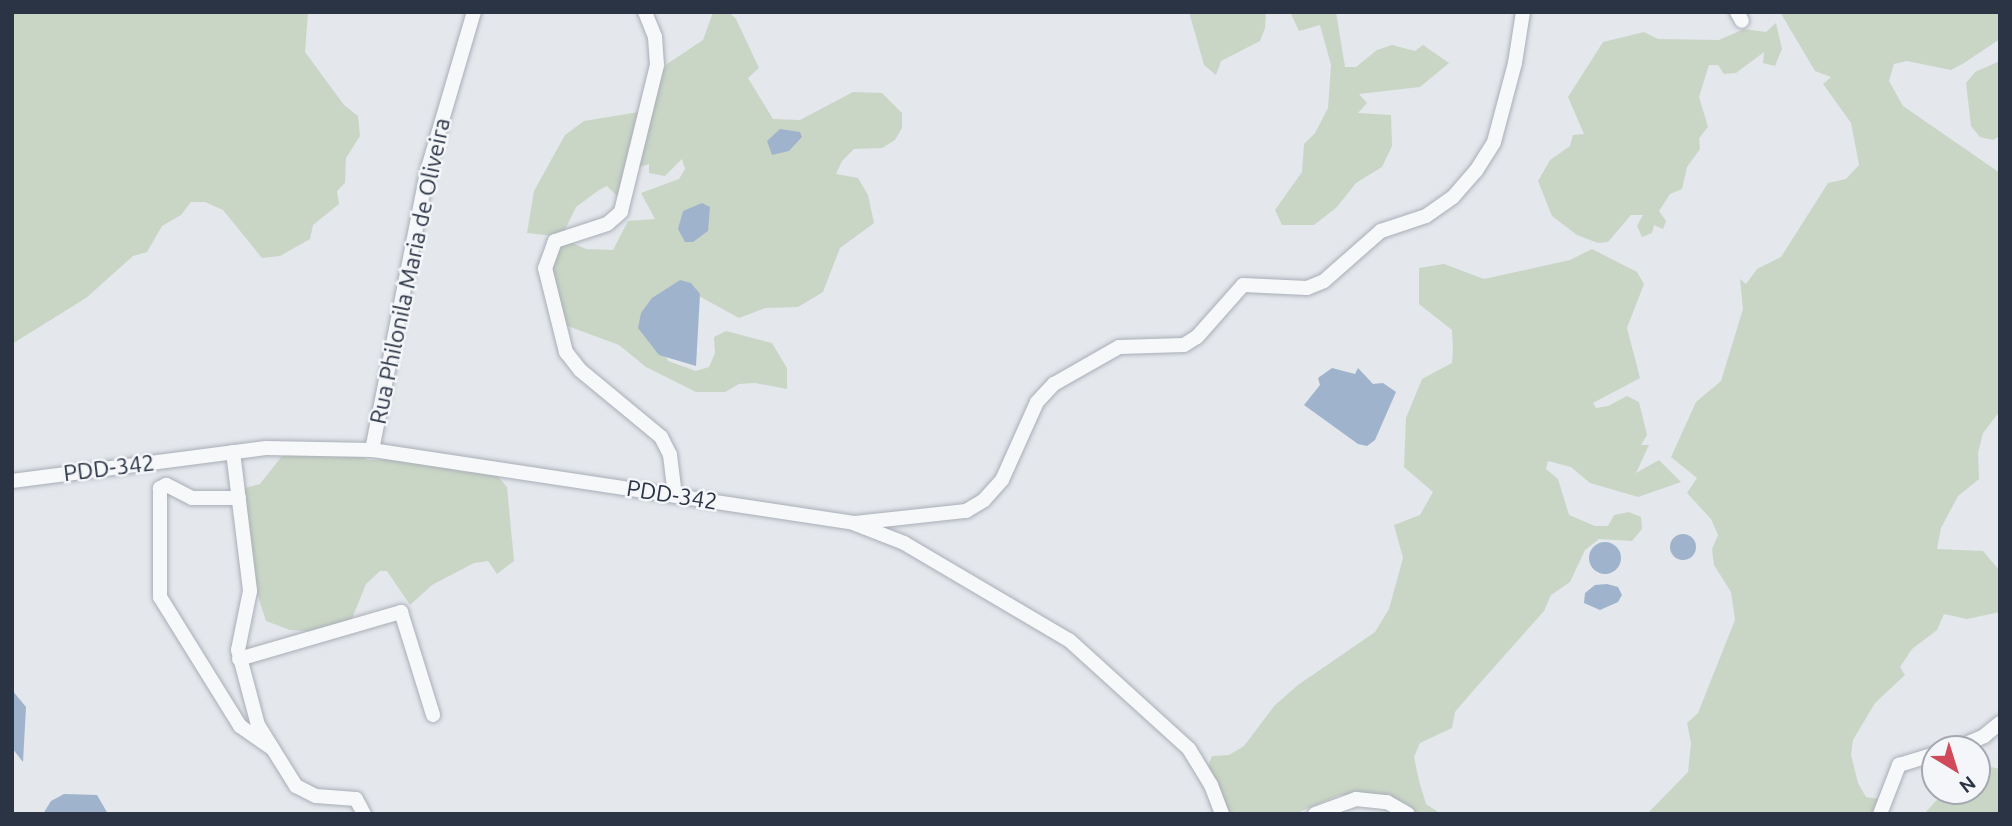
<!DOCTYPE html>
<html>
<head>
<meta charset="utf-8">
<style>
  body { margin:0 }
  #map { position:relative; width:2012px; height:826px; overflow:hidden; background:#e4e7ec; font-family:Ubuntu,sans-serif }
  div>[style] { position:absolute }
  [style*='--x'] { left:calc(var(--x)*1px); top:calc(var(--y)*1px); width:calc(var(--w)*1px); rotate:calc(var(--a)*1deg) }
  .green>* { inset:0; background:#c9d6c5 }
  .water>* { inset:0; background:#9fb4cc }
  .round { border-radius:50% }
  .roads { filter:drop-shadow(0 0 2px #a9aeb7) drop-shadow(0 0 2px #a9aeb7) }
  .minor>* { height:14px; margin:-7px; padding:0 7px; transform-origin:7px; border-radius:7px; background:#f7f8fa }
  span { translate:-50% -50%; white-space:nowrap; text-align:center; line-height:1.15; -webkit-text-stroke:5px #f4f6f9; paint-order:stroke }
  .street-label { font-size:23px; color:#2b3445 }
  .frame { position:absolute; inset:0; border:14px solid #2b3445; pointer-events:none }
  .north { position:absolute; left:1921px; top:735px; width:70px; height:70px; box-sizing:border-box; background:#f4f6f9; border:2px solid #a4a8b1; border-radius:50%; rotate:142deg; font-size:19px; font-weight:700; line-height:28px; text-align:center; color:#2b3445 }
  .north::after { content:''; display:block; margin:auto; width:24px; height:32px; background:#d1495b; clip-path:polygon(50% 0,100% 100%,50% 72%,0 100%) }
</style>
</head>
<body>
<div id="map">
  <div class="green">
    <div style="clip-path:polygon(12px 12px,308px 12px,305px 52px,344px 105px,358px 116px,360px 136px,346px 158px,345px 183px,337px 191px,339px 204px,313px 225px,310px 239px,280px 256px,262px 258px,223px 210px,205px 202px,191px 202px,181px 215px,162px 226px,147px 252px,133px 256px,86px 298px,12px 344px)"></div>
    <div style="clip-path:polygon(evenodd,713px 12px,729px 12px,736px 19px,759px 68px,748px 78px,773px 119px,800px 120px,853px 92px,882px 93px,902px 113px,902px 128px,895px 140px,882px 148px,854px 149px,842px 161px,836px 174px,858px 178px,868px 195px,874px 223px,840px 248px,823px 292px,798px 307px,765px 308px,739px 318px,688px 290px,655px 335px,668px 361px,696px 371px,709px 367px,715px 353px,714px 337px,726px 331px,772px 343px,787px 368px,787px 389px,755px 383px,739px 384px,725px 392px,696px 392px,646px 367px,619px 345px,565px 325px,547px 263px,554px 236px,527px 233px,534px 191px,565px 135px,584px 121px,639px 112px,667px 64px,703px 40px,713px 12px,682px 159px,685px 169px,679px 179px,641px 193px,655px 219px,628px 221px,613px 250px,586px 249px,572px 243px,564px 232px,576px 207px,599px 190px,607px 186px,618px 197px,640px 167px,649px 164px,649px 173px,665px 176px,682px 159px)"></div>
    <div style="clip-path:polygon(1189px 12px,1266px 12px,1265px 28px,1260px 41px,1221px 61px,1216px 75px,1204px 65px)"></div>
    <div style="clip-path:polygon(1290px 12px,1336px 12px,1345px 67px,1356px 67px,1377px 50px,1392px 45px,1415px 51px,1423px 45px,1449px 63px,1420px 87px,1359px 94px,1367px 103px,1358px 113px,1391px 115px,1392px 146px,1382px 167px,1356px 183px,1337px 207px,1314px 225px,1282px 225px,1275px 210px,1302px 172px,1304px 144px,1315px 133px,1328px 108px,1331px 65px,1320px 25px,1299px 31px)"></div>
    <div style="clip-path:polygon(1780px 12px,2000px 12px,2000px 39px,1964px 63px,1951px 70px,1907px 61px,1894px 64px,1889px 81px,1903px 106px,2000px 173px,2000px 411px,1983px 433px,1978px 453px,1979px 479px,1958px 496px,1941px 528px,1937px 549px,1983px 551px,2000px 571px,2000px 612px,1967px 619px,1944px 614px,1937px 630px,1912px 649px,1900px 667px,1905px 675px,1875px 703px,1853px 740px,1851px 755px,1858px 783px,1866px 797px,1879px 799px,1882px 814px,1647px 814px,1688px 772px,1691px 743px,1687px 723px,1698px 713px,1735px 620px,1731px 592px,1714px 565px,1712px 549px,1718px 535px,1711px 519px,1687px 493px,1697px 478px,1671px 457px,1696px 402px,1721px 381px,1743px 309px,1740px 279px,1746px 284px,1757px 269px,1781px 257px,1828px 183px,1846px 179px,1859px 165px,1851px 123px,1823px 84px,1831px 77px,1815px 71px)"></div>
    <div style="clip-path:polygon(1776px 23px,1782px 49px,1775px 66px,1763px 63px,1764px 52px,1736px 73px,1724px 74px,1718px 65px,1709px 65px,1699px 97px,1708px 127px,1699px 138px,1700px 149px,1687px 167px,1682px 189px,1670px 194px,1659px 211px,1666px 221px,1663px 229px,1654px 225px,1652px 233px,1642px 237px,1637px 226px,1643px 215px,1631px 215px,1608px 242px,1598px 243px,1577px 235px,1552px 216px,1538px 181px,1550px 160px,1570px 146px,1573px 135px,1584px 134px,1568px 97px,1603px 42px,1644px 32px,1658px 39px,1719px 40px,1744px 29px,1766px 32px)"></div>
    <div style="clip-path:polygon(2000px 61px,2000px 136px,1993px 140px,1980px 137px,1971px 126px,1966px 83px,1975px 72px)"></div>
    <div style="clip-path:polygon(1592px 249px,1637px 272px,1644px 284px,1627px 328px,1640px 378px,1593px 403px,1596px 408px,1608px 406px,1627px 396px,1639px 402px,1647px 435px,1641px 445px,1649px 445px,1636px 473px,1659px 460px,1681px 482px,1638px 497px,1590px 483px,1571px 467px,1548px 461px,1546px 469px,1558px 479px,1569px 515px,1595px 526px,1608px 526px,1614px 515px,1629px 512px,1641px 517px,1642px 529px,1632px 541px,1599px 539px,1585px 550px,1570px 582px,1551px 595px,1544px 611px,1472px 692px,1455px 712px,1452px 728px,1420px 743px,1414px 757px,1419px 781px,1426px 804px,1441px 814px,1417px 814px,1407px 804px,1378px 794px,1339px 795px,1295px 814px,1226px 814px,1208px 766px,1212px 756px,1229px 755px,1244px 746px,1275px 705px,1298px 685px,1375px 632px,1389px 609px,1403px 558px,1394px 525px,1420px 515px,1433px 492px,1404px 467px,1406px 418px,1422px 379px,1452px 363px,1453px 350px,1452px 330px,1419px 304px,1419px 268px,1444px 264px,1484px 279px,1570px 260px)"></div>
    <div style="clip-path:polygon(345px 446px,368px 460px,410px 459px,464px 472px,493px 471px,507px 487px,514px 561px,497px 574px,488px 561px,474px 563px,432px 585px,410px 605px,387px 571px,380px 571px,366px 584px,351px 621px,318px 632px,290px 630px,266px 621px,240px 540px,245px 488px,260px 484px,286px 451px)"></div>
    <div style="clip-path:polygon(1977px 764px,2000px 769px,2000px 814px,1924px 814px,1945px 791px,1977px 791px)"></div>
  </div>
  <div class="water">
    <div style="clip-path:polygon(780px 129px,800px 132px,802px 137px,789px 151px,772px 155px,767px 141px)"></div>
    <div style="clip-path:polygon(702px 203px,710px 207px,708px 231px,693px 242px,685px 242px,678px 229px,683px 211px)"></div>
    <div style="clip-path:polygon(680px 280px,691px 283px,700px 294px,696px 366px,659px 355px,638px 328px,641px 313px,652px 298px)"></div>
    <div style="clip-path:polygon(1332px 368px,1355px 374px,1358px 368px,1373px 384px,1383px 383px,1396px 392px,1375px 440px,1367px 446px,1358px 444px,1304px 405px,1320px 385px,1318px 378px)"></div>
    <div class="round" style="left:1670px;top:534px;width:26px;height:26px"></div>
    <div class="round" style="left:1589px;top:542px;width:32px;height:32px"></div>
    <div style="clip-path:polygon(1607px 584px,1618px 587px,1622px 595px,1618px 602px,1600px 610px,1584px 603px,1585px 593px,1595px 585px)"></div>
    <div style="clip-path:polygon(12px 690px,26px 707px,23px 762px,12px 748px)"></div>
    <div style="clip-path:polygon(64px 794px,97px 795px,108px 814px,43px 814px,51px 801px)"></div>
  </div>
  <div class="roads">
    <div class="minor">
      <div style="--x:645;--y:12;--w:27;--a:68"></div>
      <div style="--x:655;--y:37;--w:28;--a:86"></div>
      <div style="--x:657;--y:65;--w:151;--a:103.8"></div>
      <div style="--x:621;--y:212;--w:18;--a:139"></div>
      <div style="--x:607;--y:224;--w:55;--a:161.9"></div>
      <div style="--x:555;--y:241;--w:29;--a:110"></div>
      <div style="--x:545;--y:268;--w:87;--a:76"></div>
      <div style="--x:566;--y:352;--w:23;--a:52"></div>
      <div style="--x:580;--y:370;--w:105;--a:39.6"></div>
      <div style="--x:661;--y:437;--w:20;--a:63"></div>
      <div style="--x:670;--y:455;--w:41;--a:83"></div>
      <div style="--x:1737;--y:12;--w:10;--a:61"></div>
      <div style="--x:372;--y:450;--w:288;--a:-78.8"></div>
      <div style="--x:428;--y:168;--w:163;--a:-73.6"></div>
      <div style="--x:233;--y:452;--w:140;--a:83"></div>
      <div style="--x:250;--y:591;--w:60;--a:101.5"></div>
      <div style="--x:238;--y:650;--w:78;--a:75.1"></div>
      <div style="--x:258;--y:725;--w:72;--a:58.1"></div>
      <div style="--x:296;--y:786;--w:22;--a:27"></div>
      <div style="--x:316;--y:796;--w:40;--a:4.3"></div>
      <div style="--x:356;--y:799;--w:17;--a:62"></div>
      <div style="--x:12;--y:481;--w:256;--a:-7.4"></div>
      <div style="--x:266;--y:448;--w:106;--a:1.1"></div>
      <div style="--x:372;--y:450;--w:487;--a:8.6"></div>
      <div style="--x:853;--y:523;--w:55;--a:21.4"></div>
      <div style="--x:904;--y:543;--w:191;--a:30.5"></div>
      <div style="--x:1069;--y:640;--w:162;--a:42.2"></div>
      <div style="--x:1189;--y:749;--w:42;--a:58.6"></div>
      <div style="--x:1211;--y:785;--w:31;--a:69"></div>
      <div style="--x:239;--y:498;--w:47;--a:180"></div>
      <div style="--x:192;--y:498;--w:29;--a:-153"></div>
      <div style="--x:166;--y:485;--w:7;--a:153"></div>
      <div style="--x:160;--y:488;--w:109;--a:90"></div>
      <div style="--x:160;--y:597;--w:152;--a:58.2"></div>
      <div style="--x:240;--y:726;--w:38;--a:35"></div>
      <div style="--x:855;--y:523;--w:112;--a:-6.2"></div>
      <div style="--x:966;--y:511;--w:21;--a:-31"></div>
      <div style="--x:984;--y:500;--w:27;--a:-48"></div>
      <div style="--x:1002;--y:480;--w:85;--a:-65.8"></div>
      <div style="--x:1037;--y:402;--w:25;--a:-47"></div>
      <div style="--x:1054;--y:384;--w:75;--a:-29.6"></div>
      <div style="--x:1119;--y:347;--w:65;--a:-1.8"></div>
      <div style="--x:1184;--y:345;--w:15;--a:-32"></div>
      <div style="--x:1197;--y:337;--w:69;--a:-48.5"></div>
      <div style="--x:1243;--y:285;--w:64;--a:2.7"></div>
      <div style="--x:1307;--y:288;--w:18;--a:-22"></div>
      <div style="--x:1324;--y:281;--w:76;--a:-41.3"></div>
      <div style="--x:1381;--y:231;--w:47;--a:-18.4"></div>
      <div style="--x:1426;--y:216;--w:33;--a:-35"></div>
      <div style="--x:1453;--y:197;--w:35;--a:-49"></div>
      <div style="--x:1476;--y:171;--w:34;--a:-58"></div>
      <div style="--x:1494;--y:142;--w:82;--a:-75.1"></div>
      <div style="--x:1515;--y:63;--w:52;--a:-81.1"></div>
      <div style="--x:239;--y:659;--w:169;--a:-16.2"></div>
      <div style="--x:401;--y:612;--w:108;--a:72.7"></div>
      <div style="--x:1954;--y:749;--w:33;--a:-23"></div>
      <div style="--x:1984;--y:736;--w:21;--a:-39"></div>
      <div style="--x:1315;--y:814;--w:44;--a:-20.1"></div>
      <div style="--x:1356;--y:799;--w:31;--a:6"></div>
      <div style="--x:1387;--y:802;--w:24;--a:30"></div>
      <div style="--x:1880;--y:814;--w:53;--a:-68.8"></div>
      <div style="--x:1899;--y:765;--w:38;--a:-17"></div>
    </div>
  </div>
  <div class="street-label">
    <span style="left:410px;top:271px;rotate:-78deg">Rua Philonila Maria de Oliveira</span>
    <span style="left:109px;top:468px;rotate:-7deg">PDD-342</span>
    <span style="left:672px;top:495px;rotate:9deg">PDD-342</span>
  </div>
  <div class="frame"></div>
  <div class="north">N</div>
</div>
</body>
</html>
